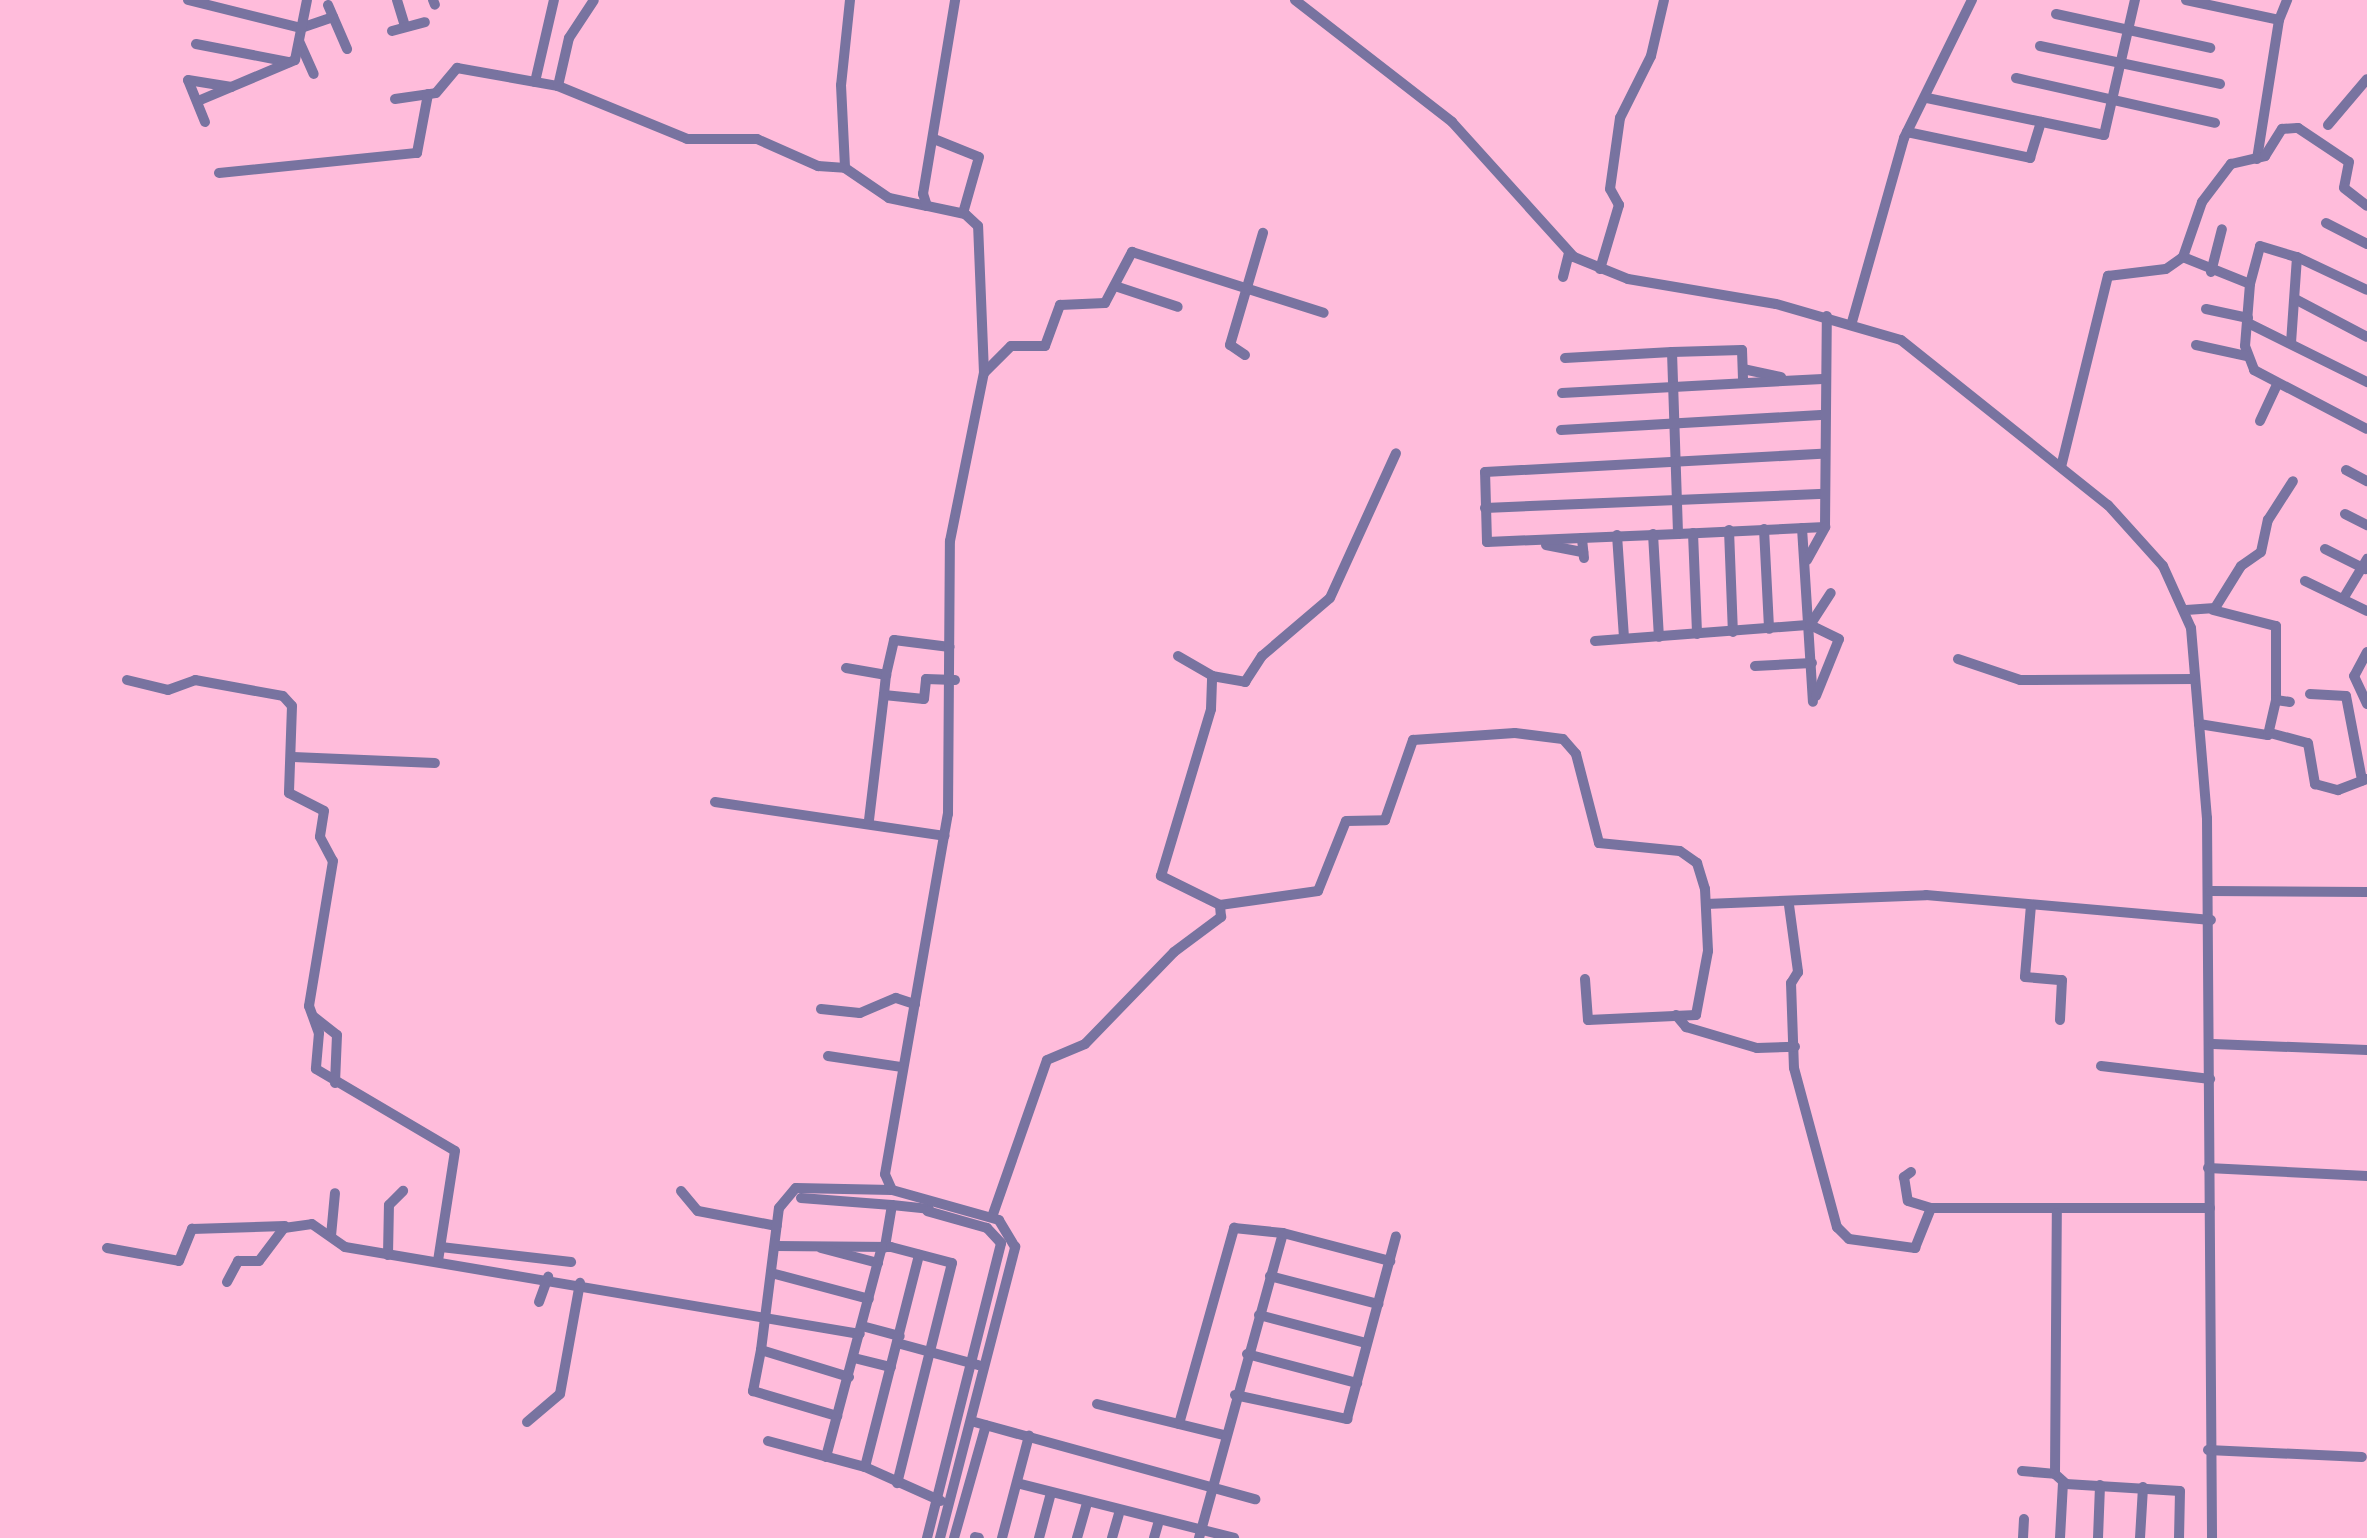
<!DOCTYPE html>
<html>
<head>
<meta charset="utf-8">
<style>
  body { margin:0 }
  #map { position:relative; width:2367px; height:1538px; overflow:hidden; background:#ffbcdb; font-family:"Space Grotesk",sans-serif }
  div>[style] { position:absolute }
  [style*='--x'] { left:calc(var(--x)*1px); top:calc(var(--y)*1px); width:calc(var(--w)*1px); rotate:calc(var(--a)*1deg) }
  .minor>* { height:10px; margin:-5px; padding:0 5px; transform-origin:5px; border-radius:5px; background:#7873a0 }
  span { translate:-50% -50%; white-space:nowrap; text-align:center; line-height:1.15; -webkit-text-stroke:10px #f9f1f4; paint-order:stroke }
</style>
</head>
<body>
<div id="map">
  <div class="minor">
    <div style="--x:188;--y:0;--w:116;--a:13.9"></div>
    <div style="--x:301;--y:28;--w:34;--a:-19"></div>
    <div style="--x:397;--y:0;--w:28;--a:73"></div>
    <div style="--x:433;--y:0;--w:5;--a:68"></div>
    <div style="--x:850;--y:0;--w:85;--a:96"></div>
    <div style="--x:841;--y:85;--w:83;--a:87.2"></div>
    <div style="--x:845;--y:168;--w:53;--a:34.3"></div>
    <div style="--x:889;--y:198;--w:39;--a:12"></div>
    <div style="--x:1295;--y:0;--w:199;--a:37.8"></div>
    <div style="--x:1452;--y:122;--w:182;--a:47.9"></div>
    <div style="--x:1574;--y:257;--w:58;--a:22.2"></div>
    <div style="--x:1628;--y:279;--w:150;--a:9.6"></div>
    <div style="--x:1776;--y:304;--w:130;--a:16.1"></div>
    <div style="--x:1901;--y:340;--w:265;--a:38.6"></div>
    <div style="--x:2108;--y:505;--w:82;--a:48"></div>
    <div style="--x:2163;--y:566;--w:68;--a:65.7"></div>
    <div style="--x:2191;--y:628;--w:191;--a:85.2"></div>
    <div style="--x:2207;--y:818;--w:720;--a:89.6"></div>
    <div style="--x:2186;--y:0;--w:95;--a:12.1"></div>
    <div style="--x:2279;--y:20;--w:22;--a:-68"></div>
    <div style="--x:328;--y:5;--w:48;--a:66.6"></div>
    <div style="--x:2056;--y:14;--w:158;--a:12.4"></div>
    <div style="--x:392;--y:31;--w:34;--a:-15"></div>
    <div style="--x:299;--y:41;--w:36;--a:66"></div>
    <div style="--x:196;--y:44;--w:95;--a:11"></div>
    <div style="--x:2040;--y:46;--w:184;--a:11.9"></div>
    <div style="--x:2016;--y:78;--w:204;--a:12.7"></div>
    <div style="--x:535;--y:82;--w:84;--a:-77"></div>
    <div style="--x:558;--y:86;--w:139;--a:22.3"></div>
    <div style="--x:687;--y:139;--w:70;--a:0"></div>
    <div style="--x:757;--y:139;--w:67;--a:23.9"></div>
    <div style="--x:818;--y:166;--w:27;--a:4"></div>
    <div style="--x:1927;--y:98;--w:181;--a:11.8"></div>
    <div style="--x:2104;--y:135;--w:139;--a:-77.1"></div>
    <div style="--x:395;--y:99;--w:41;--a:-8.3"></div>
    <div style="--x:436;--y:93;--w:33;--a:-50"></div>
    <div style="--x:457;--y:68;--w:103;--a:10.1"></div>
    <div style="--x:558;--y:86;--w:49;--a:-77.1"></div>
    <div style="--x:569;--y:38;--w:45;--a:-56.7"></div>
    <div style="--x:198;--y:101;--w:105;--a:-22.9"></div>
    <div style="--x:295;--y:60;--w:61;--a:-78.7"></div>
    <div style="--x:205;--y:122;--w:45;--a:-112"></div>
    <div style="--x:188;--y:80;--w:44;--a:9.2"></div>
    <div style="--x:2328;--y:125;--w:60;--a:-49.7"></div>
    <div style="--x:1907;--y:132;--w:126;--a:11.9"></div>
    <div style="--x:2030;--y:158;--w:38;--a:-73"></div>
    <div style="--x:934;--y:139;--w:48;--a:21.8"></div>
    <div style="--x:979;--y:157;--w:58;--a:105.9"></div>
    <div style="--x:2257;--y:159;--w:141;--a:-81"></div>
    <div style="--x:219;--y:173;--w:199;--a:-5.8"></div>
    <div style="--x:417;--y:153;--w:60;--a:-79.4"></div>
    <div style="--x:2326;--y:223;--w:46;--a:27.1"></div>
    <div style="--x:2183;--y:257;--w:72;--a:21.9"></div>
    <div style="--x:2250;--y:284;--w:62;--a:94.6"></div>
    <div style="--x:2245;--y:346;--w:26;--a:69"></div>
    <div style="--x:2254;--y:370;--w:127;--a:27.6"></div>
    <div style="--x:1600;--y:269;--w:67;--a:-73.5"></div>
    <div style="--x:1619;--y:205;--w:18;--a:-119"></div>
    <div style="--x:1610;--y:189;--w:72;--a:-82"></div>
    <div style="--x:1620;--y:118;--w:69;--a:-63.4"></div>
    <div style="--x:1651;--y:56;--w:57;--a:-76.9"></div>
    <div style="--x:2211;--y:272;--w:44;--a:-75.7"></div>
    <div style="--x:1563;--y:277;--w:25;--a:-76"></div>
    <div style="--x:2250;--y:284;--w:39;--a:-75"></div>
    <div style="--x:2260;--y:246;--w:39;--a:17"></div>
    <div style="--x:1115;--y:286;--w:66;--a:18.4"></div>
    <div style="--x:2295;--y:299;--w:81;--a:27.8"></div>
    <div style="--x:2206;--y:309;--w:43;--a:12.1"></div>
    <div style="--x:1852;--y:322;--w:191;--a:-74.2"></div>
    <div style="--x:1904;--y:138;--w:154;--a:-63.8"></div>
    <div style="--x:2248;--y:323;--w:133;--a:26.4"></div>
    <div style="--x:2291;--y:343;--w:86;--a:-86"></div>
    <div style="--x:2297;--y:257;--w:77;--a:25.2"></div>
    <div style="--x:2196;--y:345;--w:51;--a:12.4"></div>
    <div style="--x:1672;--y:352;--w:70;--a:-1.6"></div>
    <div style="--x:1742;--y:350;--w:33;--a:88"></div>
    <div style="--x:1245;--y:355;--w:18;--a:-146"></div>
    <div style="--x:1230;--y:345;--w:117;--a:-73.6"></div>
    <div style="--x:1565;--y:358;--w:107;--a:-3.2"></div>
    <div style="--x:1672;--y:352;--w:182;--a:88.1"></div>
    <div style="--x:1678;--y:534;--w:96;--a:177.6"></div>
    <div style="--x:1743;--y:369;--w:39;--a:12"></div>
    <div style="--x:984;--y:373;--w:38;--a:-45"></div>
    <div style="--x:1011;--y:346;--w:34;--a:0"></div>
    <div style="--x:1045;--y:346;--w:44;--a:-69.9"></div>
    <div style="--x:1060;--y:305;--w:45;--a:-2.5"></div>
    <div style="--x:1105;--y:303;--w:58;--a:-62.1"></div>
    <div style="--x:1132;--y:252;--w:201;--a:17.6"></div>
    <div style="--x:1562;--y:393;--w:261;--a:-3.1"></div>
    <div style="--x:2260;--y:421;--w:38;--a:-65"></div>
    <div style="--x:1561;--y:430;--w:260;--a:-3.3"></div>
    <div style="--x:2061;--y:467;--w:197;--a:-76.2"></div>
    <div style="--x:2108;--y:276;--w:58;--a:-6.9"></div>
    <div style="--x:2166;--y:269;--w:21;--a:-35"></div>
    <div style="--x:2183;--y:257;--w:58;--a:-70.9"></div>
    <div style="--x:2202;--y:202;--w:48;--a:-52.7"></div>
    <div style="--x:2231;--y:164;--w:35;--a:-13"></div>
    <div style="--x:2265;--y:156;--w:32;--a:-58"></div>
    <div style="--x:2282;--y:129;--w:16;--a:-4"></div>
    <div style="--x:2298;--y:128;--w:61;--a:33.7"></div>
    <div style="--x:2349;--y:162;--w:26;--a:101"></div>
    <div style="--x:2344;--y:188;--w:29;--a:38"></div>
    <div style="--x:2346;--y:470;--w:24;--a:28"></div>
    <div style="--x:1485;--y:508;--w:340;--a:-2.4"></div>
    <div style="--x:2345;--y:514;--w:25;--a:27"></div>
    <div style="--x:1802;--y:528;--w:174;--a:86.4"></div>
    <div style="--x:1764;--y:529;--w:100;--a:87.1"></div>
    <div style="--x:1729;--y:530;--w:102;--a:87.8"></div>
    <div style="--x:1693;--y:533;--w:101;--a:87.7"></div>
    <div style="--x:1653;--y:534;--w:103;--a:86.7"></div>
    <div style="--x:1678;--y:534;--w:147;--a:-2.7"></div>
    <div style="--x:1825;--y:527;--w:211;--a:-89.5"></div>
    <div style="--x:1617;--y:535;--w:103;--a:86.1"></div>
    <div style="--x:1546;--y:545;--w:38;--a:11"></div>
    <div style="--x:2325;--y:549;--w:45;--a:26.6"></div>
    <div style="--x:1584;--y:558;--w:20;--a:-96"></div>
    <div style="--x:1582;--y:538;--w:95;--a:177.6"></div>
    <div style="--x:1487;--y:542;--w:70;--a:-91.6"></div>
    <div style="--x:1485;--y:472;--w:337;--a:-3.1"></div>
    <div style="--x:1807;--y:560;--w:38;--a:-61"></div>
    <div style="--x:2305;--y:581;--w:69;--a:25.8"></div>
    <div style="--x:2343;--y:599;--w:47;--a:-59"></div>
    <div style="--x:2186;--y:610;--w:29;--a:-4"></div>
    <div style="--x:2215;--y:608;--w:49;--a:-58.2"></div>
    <div style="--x:2241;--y:566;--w:24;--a:-35"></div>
    <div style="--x:2261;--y:552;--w:33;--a:-78"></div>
    <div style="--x:2268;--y:520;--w:46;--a:-57.3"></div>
    <div style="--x:2213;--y:610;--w:65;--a:14.3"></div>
    <div style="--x:2276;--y:626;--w:74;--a:90"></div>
    <div style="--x:1595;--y:641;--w:216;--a:-4.3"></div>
    <div style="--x:2367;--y:652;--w:27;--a:118"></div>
    <div style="--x:2354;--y:676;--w:31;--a:65"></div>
    <div style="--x:1178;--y:656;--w:39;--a:30"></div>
    <div style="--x:1212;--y:676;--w:34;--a:10"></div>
    <div style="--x:1245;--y:682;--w:31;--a:-57"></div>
    <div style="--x:1262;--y:656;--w:89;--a:-40.5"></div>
    <div style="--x:1330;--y:598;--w:159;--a:-65.5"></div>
    <div style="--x:1958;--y:659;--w:65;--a:18.7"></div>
    <div style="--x:2020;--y:680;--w:175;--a:-0.3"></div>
    <div style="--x:1755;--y:666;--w:57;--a:-3"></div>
    <div style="--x:846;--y:668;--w:41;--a:9.9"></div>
    <div style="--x:886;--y:675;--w:20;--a:96"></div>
    <div style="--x:884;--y:695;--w:40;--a:5.7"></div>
    <div style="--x:924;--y:699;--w:20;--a:-84"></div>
    <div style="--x:926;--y:679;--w:29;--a:2"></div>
    <div style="--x:886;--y:675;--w:36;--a:-77"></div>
    <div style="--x:894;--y:640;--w:56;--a:7.1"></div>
    <div style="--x:127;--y:680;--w:42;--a:13.7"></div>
    <div style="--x:168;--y:690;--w:29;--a:-20"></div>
    <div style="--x:195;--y:680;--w:89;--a:10.3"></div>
    <div style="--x:283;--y:696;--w:13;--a:48"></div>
    <div style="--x:292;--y:706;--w:87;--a:92"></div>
    <div style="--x:289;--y:793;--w:39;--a:27"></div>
    <div style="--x:324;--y:811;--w:26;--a:99"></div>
    <div style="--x:320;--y:837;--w:27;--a:62"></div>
    <div style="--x:333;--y:861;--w:147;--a:99.4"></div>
    <div style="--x:309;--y:1006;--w:29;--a:70"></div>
    <div style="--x:319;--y:1033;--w:36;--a:95"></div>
    <div style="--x:316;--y:1069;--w:161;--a:30.5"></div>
    <div style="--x:455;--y:1151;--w:111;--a:98.8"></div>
    <div style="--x:2310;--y:694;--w:36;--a:3"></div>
    <div style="--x:2346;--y:696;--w:86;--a:79.2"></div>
    <div style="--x:1816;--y:696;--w:61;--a:-68"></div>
    <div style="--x:1839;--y:639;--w:32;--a:-154"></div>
    <div style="--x:1810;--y:625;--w:38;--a:-57"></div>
    <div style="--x:2199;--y:724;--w:70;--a:9.1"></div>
    <div style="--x:2268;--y:735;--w:36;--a:-77"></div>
    <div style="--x:2276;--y:700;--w:14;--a:8"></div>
    <div style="--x:2270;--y:733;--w:39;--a:15"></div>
    <div style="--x:2308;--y:743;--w:42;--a:80.3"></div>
    <div style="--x:2315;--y:784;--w:24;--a:15"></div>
    <div style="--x:2338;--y:790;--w:31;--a:-21"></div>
    <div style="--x:293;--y:757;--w:142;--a:2.4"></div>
    <div style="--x:715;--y:802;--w:232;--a:8.4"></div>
    <div style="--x:869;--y:820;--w:126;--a:-83.2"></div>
    <div style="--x:2210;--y:891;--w:157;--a:0.4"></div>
    <div style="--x:1706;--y:904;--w:220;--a:-2.3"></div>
    <div style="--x:1926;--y:895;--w:286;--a:5"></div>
    <div style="--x:1220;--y:905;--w:99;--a:-8.1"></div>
    <div style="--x:1318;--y:891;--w:75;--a:-68.2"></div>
    <div style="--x:1346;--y:821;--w:39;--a:-1"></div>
    <div style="--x:1385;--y:820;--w:85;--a:-70.7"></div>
    <div style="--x:1413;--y:740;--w:102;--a:-3.9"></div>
    <div style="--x:1515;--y:733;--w:48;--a:7.1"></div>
    <div style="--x:1563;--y:739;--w:20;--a:49"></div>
    <div style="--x:1576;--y:754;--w:92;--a:75.5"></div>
    <div style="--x:1599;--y:843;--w:81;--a:5.6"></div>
    <div style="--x:1680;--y:851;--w:21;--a:35"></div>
    <div style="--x:1697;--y:863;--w:27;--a:73"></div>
    <div style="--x:1705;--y:889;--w:62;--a:87.2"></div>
    <div style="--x:1708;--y:951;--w:65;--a:100.6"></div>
    <div style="--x:1696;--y:1015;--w:108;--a:177.3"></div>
    <div style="--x:1588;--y:1020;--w:41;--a:-94.2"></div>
    <div style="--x:1789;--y:905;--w:68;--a:82.3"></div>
    <div style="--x:1798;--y:972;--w:13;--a:122"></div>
    <div style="--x:1791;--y:983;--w:85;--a:88"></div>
    <div style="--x:1794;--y:1068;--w:165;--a:74.9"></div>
    <div style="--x:1837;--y:1227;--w:17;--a:45"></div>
    <div style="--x:1849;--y:1239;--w:67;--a:7.8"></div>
    <div style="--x:1915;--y:1248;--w:43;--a:-68.2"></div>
    <div style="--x:2031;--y:905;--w:72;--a:94.8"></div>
    <div style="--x:2025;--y:977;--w:37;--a:5"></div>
    <div style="--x:2062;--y:980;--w:40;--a:92.9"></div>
    <div style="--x:821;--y:1009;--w:39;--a:6"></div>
    <div style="--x:860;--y:1013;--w:39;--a:-23"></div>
    <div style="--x:896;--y:998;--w:20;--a:18"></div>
    <div style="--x:1676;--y:1015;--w:16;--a:50"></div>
    <div style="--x:1686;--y:1027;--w:74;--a:16.5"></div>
    <div style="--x:1757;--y:1048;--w:38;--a:-2"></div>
    <div style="--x:314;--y:1017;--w:29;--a:38"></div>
    <div style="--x:337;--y:1035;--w:48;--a:92.4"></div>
    <div style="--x:2213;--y:1044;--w:154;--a:2.2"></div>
    <div style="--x:828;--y:1056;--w:75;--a:8.5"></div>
    <div style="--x:2101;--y:1066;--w:110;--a:6.8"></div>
    <div style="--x:2208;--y:1168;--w:159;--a:2.9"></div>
    <div style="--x:1911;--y:1172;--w:9;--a:144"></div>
    <div style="--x:1904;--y:1177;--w:24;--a:81"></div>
    <div style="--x:1908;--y:1201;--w:24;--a:17"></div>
    <div style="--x:1931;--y:1208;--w:279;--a:0"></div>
    <div style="--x:681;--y:1191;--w:26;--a:50"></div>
    <div style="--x:698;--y:1211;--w:80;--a:10.8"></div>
    <div style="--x:801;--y:1198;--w:91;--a:4.4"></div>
    <div style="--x:892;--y:1205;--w:43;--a:99.5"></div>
    <div style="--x:892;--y:1205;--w:37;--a:6"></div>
    <div style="--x:992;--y:1217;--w:166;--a:-70.7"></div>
    <div style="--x:1047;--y:1060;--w:41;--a:-22.8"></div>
    <div style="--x:1085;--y:1044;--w:128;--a:-45.9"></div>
    <div style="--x:1174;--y:952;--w:59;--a:-36.7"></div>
    <div style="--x:1221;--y:917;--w:12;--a:-95"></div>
    <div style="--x:1220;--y:905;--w:66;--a:-153.8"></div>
    <div style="--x:1161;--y:876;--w:174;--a:-73.3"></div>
    <div style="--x:1211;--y:709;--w:33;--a:-88"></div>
    <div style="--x:331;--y:1236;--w:43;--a:-84.7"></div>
    <div style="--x:776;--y:1246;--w:115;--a:0.5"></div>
    <div style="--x:891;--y:1247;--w:63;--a:14.7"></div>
    <div style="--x:952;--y:1263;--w:227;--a:104"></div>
    <div style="--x:441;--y:1247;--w:131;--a:6.6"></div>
    <div style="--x:107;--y:1248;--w:73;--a:10.2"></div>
    <div style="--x:179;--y:1261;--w:35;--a:-68"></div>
    <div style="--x:192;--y:1229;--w:93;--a:-1.8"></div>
    <div style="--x:821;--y:1248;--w:59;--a:14.7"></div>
    <div style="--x:388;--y:1255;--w:50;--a:-88.9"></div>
    <div style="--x:389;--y:1205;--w:20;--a:-45"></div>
    <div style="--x:775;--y:1274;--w:97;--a:14.9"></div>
    <div style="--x:1270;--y:1276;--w:112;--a:14.5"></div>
    <div style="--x:227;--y:1282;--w:24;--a:-62"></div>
    <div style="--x:238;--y:1261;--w:21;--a:0"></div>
    <div style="--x:259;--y:1261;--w:41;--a:-52.9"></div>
    <div style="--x:284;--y:1228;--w:28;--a:-8"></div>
    <div style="--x:312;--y:1224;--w:40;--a:34.9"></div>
    <div style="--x:345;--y:1247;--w:522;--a:9.59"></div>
    <div style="--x:539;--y:1302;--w:27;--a:-70"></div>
    <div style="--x:1259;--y:1315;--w:111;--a:14.7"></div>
    <div style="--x:862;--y:1326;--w:39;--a:15"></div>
    <div style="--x:897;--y:1343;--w:84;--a:15.2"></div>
    <div style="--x:761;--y:1350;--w:42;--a:101"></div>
    <div style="--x:753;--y:1391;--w:88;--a:16.6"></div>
    <div style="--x:1247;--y:1354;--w:114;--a:14.8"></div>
    <div style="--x:854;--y:1358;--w:38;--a:14"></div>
    <div style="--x:849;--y:1377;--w:92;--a:-162.9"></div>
    <div style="--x:761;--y:1350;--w:143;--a:-82.8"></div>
    <div style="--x:779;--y:1208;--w:26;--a:-50"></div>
    <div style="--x:796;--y:1188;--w:96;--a:1.2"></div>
    <div style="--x:1235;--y:1395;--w:115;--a:12.1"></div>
    <div style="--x:1347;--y:1419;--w:189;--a:-75"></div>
    <div style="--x:1097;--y:1404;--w:131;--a:13.7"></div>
    <div style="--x:971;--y:1421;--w:295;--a:15.4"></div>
    <div style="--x:527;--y:1422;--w:43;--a:-40.3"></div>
    <div style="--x:560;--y:1394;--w:113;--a:-79.8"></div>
    <div style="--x:1179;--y:1424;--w:204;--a:-74.3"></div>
    <div style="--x:1234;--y:1228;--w:49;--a:5.8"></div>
    <div style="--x:768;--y:1441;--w:100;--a:15"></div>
    <div style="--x:865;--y:1467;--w:83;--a:24.1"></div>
    <div style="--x:2208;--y:1450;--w:154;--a:2.6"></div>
    <div style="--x:826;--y:1457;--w:217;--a:-75.1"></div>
    <div style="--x:865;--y:1467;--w:219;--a:-75.7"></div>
    <div style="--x:2022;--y:1471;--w:33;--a:5"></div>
    <div style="--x:2055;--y:1474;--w:15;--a:42"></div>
    <div style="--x:2066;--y:1484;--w:114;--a:3.5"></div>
    <div style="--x:2180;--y:1491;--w:47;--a:91.2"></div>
    <div style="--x:2055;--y:1474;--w:261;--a:-89.6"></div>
    <div style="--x:1017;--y:1483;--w:224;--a:14.2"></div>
    <div style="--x:975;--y:1537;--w:4;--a:14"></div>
    <div style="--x:927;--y:1538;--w:304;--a:-75.9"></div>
    <div style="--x:1001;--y:1243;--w:21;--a:-133"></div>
    <div style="--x:987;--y:1228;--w:62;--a:-164.2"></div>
    <div style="--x:940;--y:1538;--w:301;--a:-75.5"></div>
    <div style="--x:1015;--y:1247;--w:31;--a:-121"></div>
    <div style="--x:999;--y:1220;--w:111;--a:-164.3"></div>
    <div style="--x:892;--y:1190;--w:17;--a:-114"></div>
    <div style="--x:885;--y:1174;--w:365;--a:-80.1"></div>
    <div style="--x:948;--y:814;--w:273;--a:-89.6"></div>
    <div style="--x:950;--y:541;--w:171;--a:-78.6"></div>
    <div style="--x:984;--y:373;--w:147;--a:-92.3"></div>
    <div style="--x:978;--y:226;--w:18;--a:-137"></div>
    <div style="--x:965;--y:214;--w:39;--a:-168"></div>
    <div style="--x:927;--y:206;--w:13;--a:-108"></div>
    <div style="--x:923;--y:194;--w:197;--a:-80.6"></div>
    <div style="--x:954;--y:1538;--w:117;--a:-74.2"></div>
    <div style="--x:1002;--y:1538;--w:106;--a:-75.2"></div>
    <div style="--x:1039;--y:1538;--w:47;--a:-75.1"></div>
    <div style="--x:1077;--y:1538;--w:37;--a:-74"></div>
    <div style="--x:1112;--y:1538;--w:29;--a:-74"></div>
    <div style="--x:1154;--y:1538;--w:19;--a:-74"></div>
    <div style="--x:1199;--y:1538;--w:316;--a:-74.6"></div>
    <div style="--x:1283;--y:1233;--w:111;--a:14.7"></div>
    <div style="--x:2023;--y:1538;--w:19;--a:-87"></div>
    <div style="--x:2060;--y:1538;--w:55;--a:-86.9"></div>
    <div style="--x:2098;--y:1538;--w:53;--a:-87.8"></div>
    <div style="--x:2140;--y:1538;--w:51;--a:-86.6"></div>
  </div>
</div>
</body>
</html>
